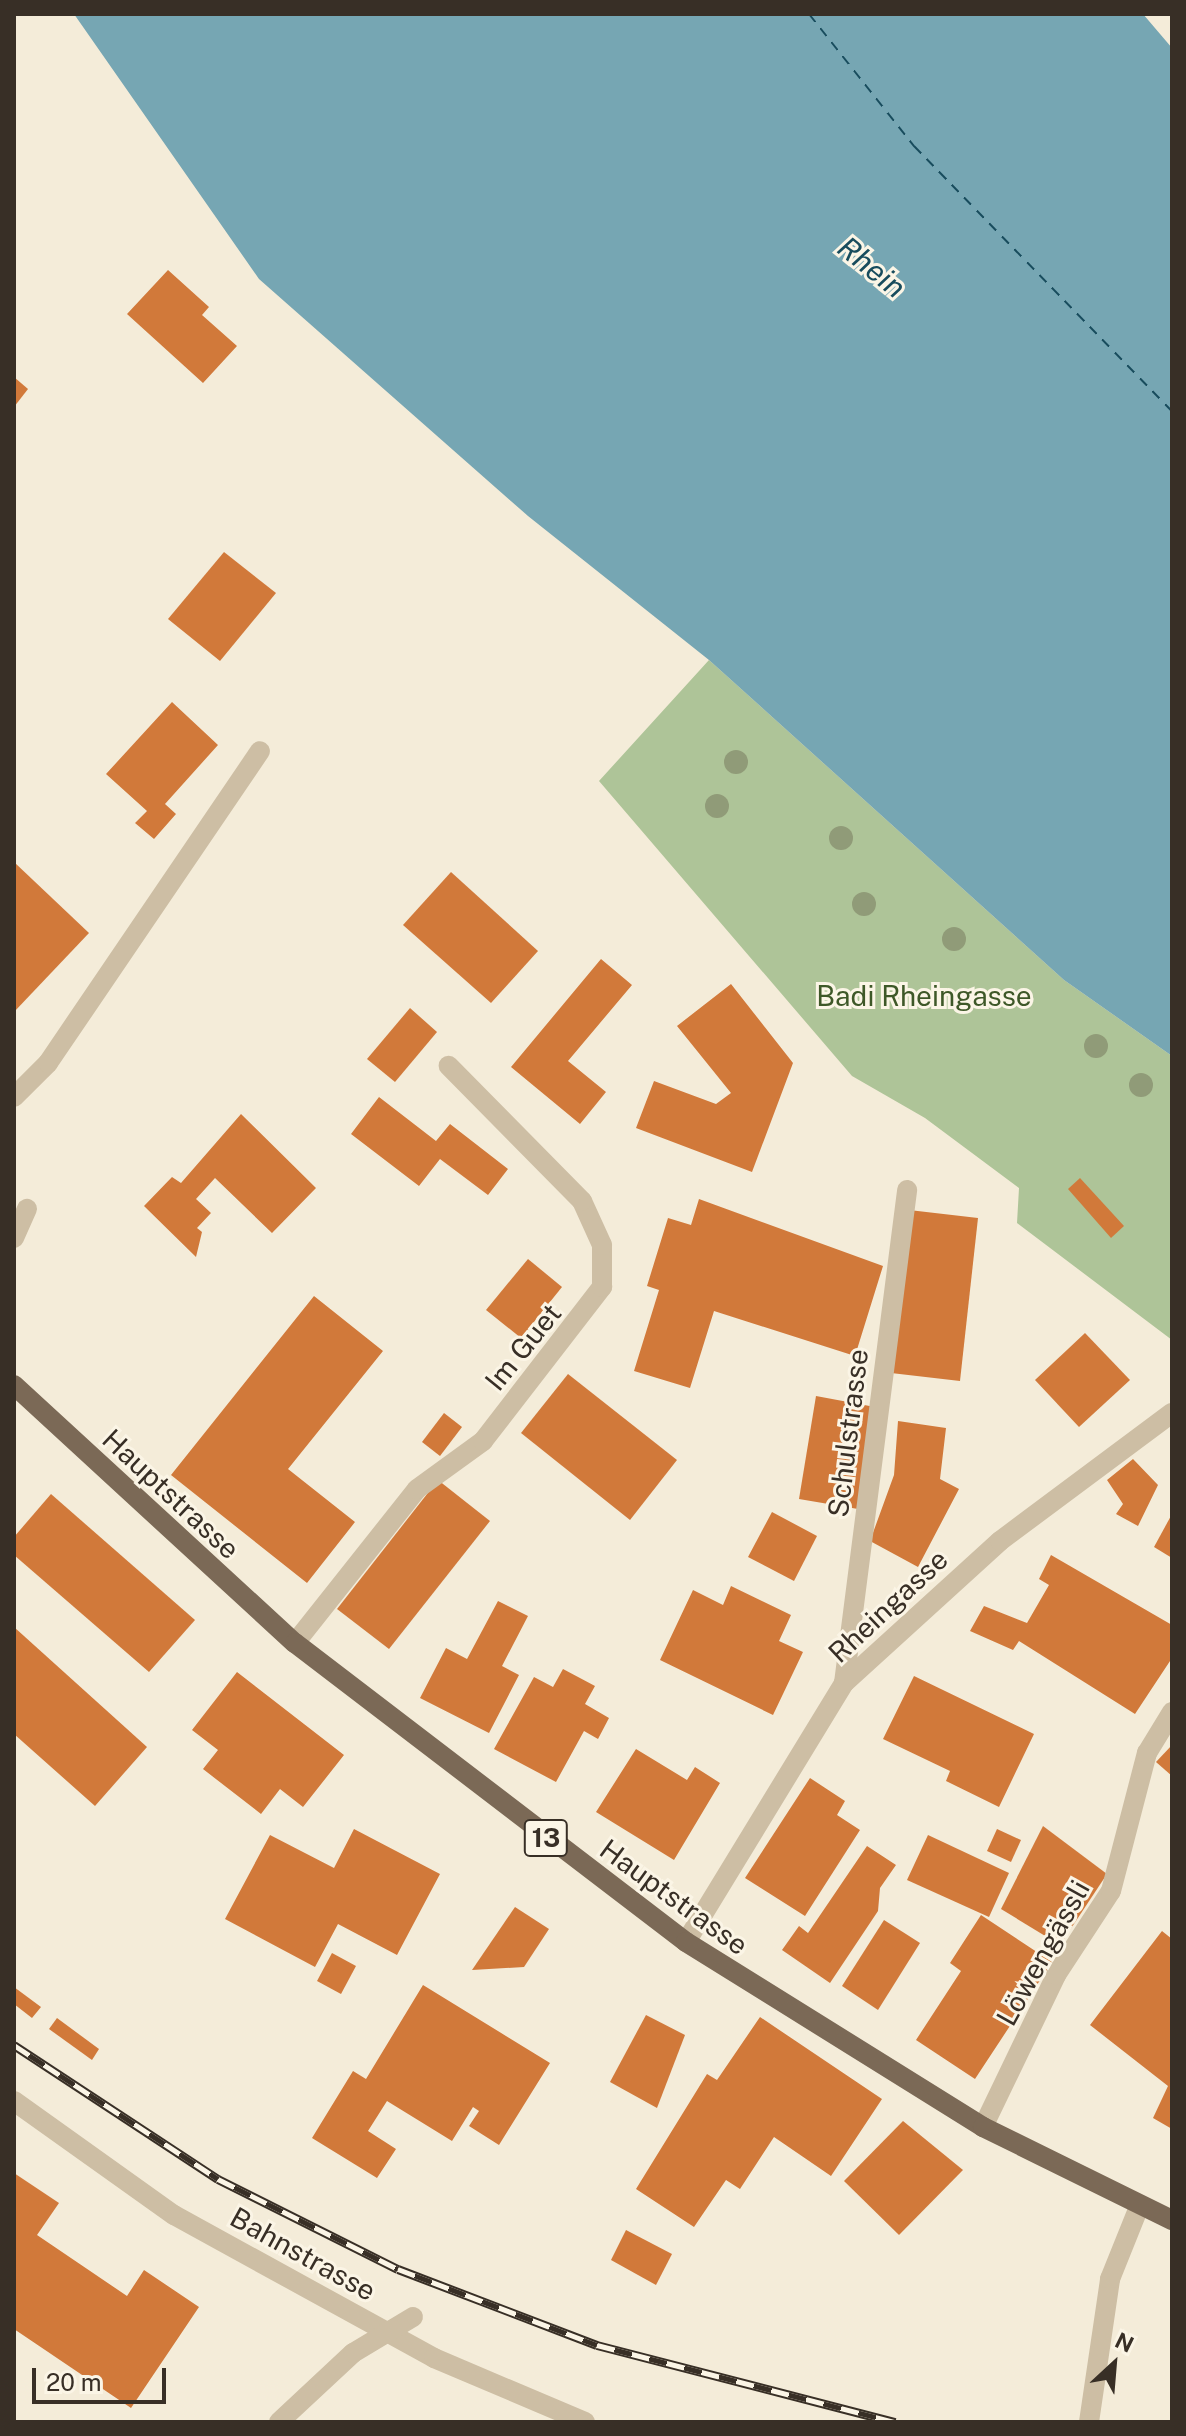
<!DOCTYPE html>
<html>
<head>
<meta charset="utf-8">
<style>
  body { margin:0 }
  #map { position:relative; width:1186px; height:2436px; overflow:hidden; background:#f4ecd9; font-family:"Public Sans",sans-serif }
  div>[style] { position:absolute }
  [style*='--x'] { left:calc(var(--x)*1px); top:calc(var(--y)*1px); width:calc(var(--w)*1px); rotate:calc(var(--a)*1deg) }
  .green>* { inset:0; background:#aec498 }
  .water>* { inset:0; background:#76a6b3 }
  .ferry>* { height:2px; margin-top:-1px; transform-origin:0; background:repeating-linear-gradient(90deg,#184c5d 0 10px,transparent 0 18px) }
  .building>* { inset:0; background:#d1793a }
  .minor>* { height:20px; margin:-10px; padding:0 10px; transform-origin:10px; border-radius:10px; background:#cdbea4 }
  .major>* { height:20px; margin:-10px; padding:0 10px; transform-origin:10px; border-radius:10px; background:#7b6956 }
  .rail>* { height:9px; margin-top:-4.5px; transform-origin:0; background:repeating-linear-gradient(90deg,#fbf5e6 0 18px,#382f26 0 36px); box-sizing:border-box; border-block:2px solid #382f26 }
  .trees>* { width:24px; height:24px; margin:-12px; border-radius:50%; background:#909b78 }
  span { translate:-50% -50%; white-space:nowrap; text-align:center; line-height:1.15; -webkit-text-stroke:6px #fbf5e6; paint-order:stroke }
  .shield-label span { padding:2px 6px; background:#fbf5e6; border:2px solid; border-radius:6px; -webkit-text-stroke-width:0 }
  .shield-label { font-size:26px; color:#382f26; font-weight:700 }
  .park-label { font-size:28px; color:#3e5828 }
  .street-label { font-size:28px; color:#382f26 }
  .water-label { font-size:30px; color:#184c5d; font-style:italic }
  .frame { position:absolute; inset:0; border:16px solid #382f26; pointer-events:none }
  .north { position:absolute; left:1074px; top:2324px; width:80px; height:80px; -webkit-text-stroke:6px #fbf5e6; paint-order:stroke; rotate:26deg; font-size:22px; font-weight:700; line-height:32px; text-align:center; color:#382f26 }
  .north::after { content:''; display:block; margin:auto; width:28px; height:36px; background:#382f26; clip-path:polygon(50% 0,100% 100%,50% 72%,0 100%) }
  .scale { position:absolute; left:32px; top:2368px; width:134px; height:36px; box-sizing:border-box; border:4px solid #382f26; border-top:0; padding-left:10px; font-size:24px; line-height:28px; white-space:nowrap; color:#382f26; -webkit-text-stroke:6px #fbf5e6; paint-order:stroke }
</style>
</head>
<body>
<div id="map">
  <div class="green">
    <div style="clip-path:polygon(709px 660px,1064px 980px,1172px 1056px,1172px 1340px,1017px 1223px,1019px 1188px,925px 1118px,852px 1076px,599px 781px)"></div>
  </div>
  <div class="water">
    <div style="clip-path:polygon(74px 14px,1143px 14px,1172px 48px,1172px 1056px,1064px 980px,709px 660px,528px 516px,259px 279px)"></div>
  </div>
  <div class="ferry">
    <div style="--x:809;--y:14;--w:169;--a:51.5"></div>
    <div style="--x:914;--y:146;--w:370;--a:45.8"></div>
  </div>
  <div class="building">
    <div style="clip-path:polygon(168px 270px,209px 307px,202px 315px,237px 346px,203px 383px,127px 314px)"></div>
    <div style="clip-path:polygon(14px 377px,28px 389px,14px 407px)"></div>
    <div style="clip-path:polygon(224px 552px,276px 593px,220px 661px,168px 619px)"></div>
    <div style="clip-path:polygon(172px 702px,218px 745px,165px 804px,176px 814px,154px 839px,135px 823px,147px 811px,106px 774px)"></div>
    <div style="clip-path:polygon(14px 862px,89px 933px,14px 1012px)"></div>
    <div style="clip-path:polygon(451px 872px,538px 951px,491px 1003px,403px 925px)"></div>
    <div style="clip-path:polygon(601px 959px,632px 985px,568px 1061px,606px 1092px,580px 1124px,511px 1067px)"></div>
    <div style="clip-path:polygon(731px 984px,793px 1063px,752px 1172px,636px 1128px,654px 1081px,716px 1104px,731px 1093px,677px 1026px)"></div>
    <div style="clip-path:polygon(410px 1008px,437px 1032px,395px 1082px,367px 1059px)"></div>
    <div style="clip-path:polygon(379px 1097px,436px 1141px,450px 1124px,508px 1169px,488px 1195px,440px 1159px,419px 1186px,351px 1134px)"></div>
    <div style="clip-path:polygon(241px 1114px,316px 1188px,272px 1233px,215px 1178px,196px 1199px,211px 1213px,197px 1228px,202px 1232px,196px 1257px,144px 1206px,172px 1177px,181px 1183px)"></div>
    <div style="clip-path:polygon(1080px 1178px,1124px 1226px,1111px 1238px,1068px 1189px)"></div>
    <div style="clip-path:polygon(699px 1199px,883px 1266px,855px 1356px,714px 1311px,690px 1388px,634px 1371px,659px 1290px,647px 1286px,668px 1218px,691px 1225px)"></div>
    <div style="clip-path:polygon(909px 1210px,978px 1218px,960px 1381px,891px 1373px)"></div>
    <div style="clip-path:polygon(528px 1259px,562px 1287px,521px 1338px,486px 1310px)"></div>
    <div style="clip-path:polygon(314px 1296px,383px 1351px,288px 1469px,355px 1522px,307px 1583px,171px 1475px)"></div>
    <div style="clip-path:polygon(1085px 1333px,1130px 1380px,1079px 1427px,1035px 1380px)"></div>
    <div style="clip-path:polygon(568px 1374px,677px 1460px,630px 1520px,521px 1433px)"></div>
    <div style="clip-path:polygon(816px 1396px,875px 1407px,858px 1509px,799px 1499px)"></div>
    <div style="clip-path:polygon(444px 1413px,462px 1427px,440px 1456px,422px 1442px)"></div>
    <div style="clip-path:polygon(898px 1421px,946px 1428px,940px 1479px,959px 1489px,918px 1567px,870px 1541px,894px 1475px)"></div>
    <div style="clip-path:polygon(1133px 1459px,1158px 1485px,1138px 1526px,1116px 1514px,1123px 1504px,1107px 1480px)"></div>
    <div style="clip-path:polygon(438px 1480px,490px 1521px,389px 1649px,337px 1609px)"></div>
    <div style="clip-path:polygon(51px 1494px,195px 1620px,149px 1672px,14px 1555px,14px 1537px)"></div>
    <div style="clip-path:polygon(772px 1512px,817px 1536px,794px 1581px,748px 1557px)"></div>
    <div style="clip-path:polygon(1172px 1514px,1172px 1558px,1154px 1547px)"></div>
    <div style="clip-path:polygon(1051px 1555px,1172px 1625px,1172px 1658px,1135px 1714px,1019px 1641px,1013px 1650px,970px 1631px,984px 1606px,1027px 1623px,1049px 1585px,1039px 1579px)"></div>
    <div style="clip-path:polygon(731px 1586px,791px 1615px,779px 1641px,803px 1652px,773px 1715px,660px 1660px,693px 1590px,723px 1605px)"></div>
    <div style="clip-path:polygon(498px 1601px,528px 1616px,502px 1666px,519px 1675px,489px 1733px,420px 1698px,446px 1648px,467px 1659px)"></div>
    <div style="clip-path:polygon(14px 1627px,147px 1747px,95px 1806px,14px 1734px)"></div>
    <div style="clip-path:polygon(563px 1669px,595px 1686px,585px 1704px,609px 1718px,598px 1739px,584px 1731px,556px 1782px,494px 1749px,534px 1677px,553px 1687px)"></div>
    <div style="clip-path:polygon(237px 1672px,344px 1755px,303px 1807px,280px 1789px,261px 1814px,203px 1769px,218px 1750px,192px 1730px)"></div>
    <div style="clip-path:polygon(914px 1676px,1034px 1734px,999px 1807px,946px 1781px,950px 1771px,883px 1739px)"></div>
    <div style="clip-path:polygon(1172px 1745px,1172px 1776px,1156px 1762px)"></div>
    <div style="clip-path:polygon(636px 1749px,687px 1780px,695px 1767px,720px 1783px,674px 1860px,596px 1812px)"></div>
    <div style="clip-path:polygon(810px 1778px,845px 1801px,837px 1815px,860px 1830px,805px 1916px,745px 1878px)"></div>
    <div style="clip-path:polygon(1043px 1826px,1107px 1874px,1060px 1945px,1001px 1909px)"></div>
    <div style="clip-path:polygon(354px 1829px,440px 1874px,397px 1955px,338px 1924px,315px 1967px,225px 1919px,270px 1835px,334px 1868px)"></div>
    <div style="clip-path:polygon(997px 1829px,1021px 1840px,1011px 1862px,987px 1851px)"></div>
    <div style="clip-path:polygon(928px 1835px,1009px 1873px,989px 1917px,907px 1880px)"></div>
    <div style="clip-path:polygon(867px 1846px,896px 1865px,880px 1888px,878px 1911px,830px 1983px,782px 1950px,799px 1926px,808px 1933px)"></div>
    <div style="clip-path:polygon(515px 1907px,549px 1929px,524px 1967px,472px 1970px)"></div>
    <div style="clip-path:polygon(981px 1915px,1052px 1962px,975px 2079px,916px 2040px,961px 1971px,950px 1963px)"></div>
    <div style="clip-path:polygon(884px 1920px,920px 1943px,878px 2010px,842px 1986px)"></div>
    <div style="clip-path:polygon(1162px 1931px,1172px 1939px,1172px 2129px,1153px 2118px,1168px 2086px,1090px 2025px)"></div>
    <div style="clip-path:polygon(332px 1953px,356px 1966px,341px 1994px,317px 1981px)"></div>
    <div style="clip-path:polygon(423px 1985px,550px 2063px,499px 2145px,469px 2126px,479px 2111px,473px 2107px,452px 2141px,387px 2101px,368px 2131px,396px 2149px,377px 2178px,312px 2138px,353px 2071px,366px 2079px)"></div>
    <div style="clip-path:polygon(14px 1987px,41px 2007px,32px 2018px,14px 2004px)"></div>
    <div style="clip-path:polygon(646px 2015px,685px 2035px,657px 2108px,610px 2082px)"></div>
    <div style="clip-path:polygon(760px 2017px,882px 2099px,831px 2176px,774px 2137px,740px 2189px,726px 2180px,694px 2227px,636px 2189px,707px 2074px,717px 2080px)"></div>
    <div style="clip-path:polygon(57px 2018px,99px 2049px,92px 2060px,49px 2029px)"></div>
    <div style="clip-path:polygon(903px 2121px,963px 2170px,899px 2235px,844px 2181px)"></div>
    <div style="clip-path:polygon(14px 2173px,59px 2203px,37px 2235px,127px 2296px,144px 2270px,199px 2307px,131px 2408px,14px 2329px)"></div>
    <div style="clip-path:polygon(626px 2230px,672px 2254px,656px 2285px,611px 2260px)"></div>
  </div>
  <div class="minor">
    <div style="--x:14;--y:1097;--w:48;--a:-45"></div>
    <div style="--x:48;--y:1063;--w:377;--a:-55.8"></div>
    <div style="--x:14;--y:1238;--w:32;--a:-66"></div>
    <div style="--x:295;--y:1643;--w:196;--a:-51.6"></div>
    <div style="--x:417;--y:1489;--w:82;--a:-36"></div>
    <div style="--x:483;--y:1441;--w:195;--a:-52.3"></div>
    <div style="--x:602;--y:1287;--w:42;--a:-90"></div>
    <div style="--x:602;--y:1245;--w:48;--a:-114.4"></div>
    <div style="--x:582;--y:1201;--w:190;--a:-134.6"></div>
    <div style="--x:844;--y:1683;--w:497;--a:-82.7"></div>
    <div style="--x:686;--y:1942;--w:303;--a:-58.6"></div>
    <div style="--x:844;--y:1683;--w:211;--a:-42.3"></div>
    <div style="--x:1000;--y:1541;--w:214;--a:-36.7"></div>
    <div style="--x:14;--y:2101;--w:196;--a:35.5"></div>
    <div style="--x:174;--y:2215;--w:297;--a:28.8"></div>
    <div style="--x:434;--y:2358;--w:164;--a:23"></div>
    <div style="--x:983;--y:2127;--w:169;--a:-64.3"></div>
    <div style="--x:1056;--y:1975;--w:100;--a:-56.8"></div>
    <div style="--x:1111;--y:1891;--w:143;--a:-75.4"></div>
    <div style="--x:1147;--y:1753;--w:48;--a:-58.6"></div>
    <div style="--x:279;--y:2422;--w:101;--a:-43"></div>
    <div style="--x:353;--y:2353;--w:70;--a:-31"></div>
    <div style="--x:1089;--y:2422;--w:145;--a:-81.6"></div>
    <div style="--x:1110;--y:2279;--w:78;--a:-68.1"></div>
  </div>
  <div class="major">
    <div style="--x:14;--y:1385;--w:381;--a:42.6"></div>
    <div style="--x:295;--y:1643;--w:492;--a:37.4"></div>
    <div style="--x:686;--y:1942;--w:350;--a:31.9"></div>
    <div style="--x:983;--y:2127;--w:211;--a:26.2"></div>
  </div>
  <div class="rail">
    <div style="--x:14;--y:2045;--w:244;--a:33.3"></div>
    <div style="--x:218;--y:2179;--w:201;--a:26.6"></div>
    <div style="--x:398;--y:2269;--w:213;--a:20.9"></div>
    <div style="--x:597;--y:2345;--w:308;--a:14.5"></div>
  </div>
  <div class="trees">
    <div style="left:736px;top:762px"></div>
    <div style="left:717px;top:806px"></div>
    <div style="left:841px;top:838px"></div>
    <div style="left:864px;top:904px"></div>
    <div style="left:954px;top:939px"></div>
    <div style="left:1096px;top:1046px"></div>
    <div style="left:1141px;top:1085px"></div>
  </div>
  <div class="shield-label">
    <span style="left:546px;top:1838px">13</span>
  </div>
  <div class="park-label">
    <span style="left:924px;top:996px">Badi Rheingasse</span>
  </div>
  <div class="street-label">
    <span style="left:523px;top:1347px;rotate:-51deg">Im Guet</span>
    <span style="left:848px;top:1433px;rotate:-83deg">Schulstrasse</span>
    <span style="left:171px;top:1494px;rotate:43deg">Hauptstrasse</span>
    <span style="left:888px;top:1606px;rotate:-43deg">Rheingasse</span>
    <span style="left:674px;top:1897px;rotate:36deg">Hauptstrasse</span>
    <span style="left:1043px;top:1953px;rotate:-61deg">Löwengässli</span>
    <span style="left:303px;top:2254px;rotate:29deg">Bahnstrasse</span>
  </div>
  <div class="water-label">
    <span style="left:872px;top:267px;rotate:39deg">Rhein</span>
  </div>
  <div class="frame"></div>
  <div class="north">N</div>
  <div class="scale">20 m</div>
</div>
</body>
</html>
